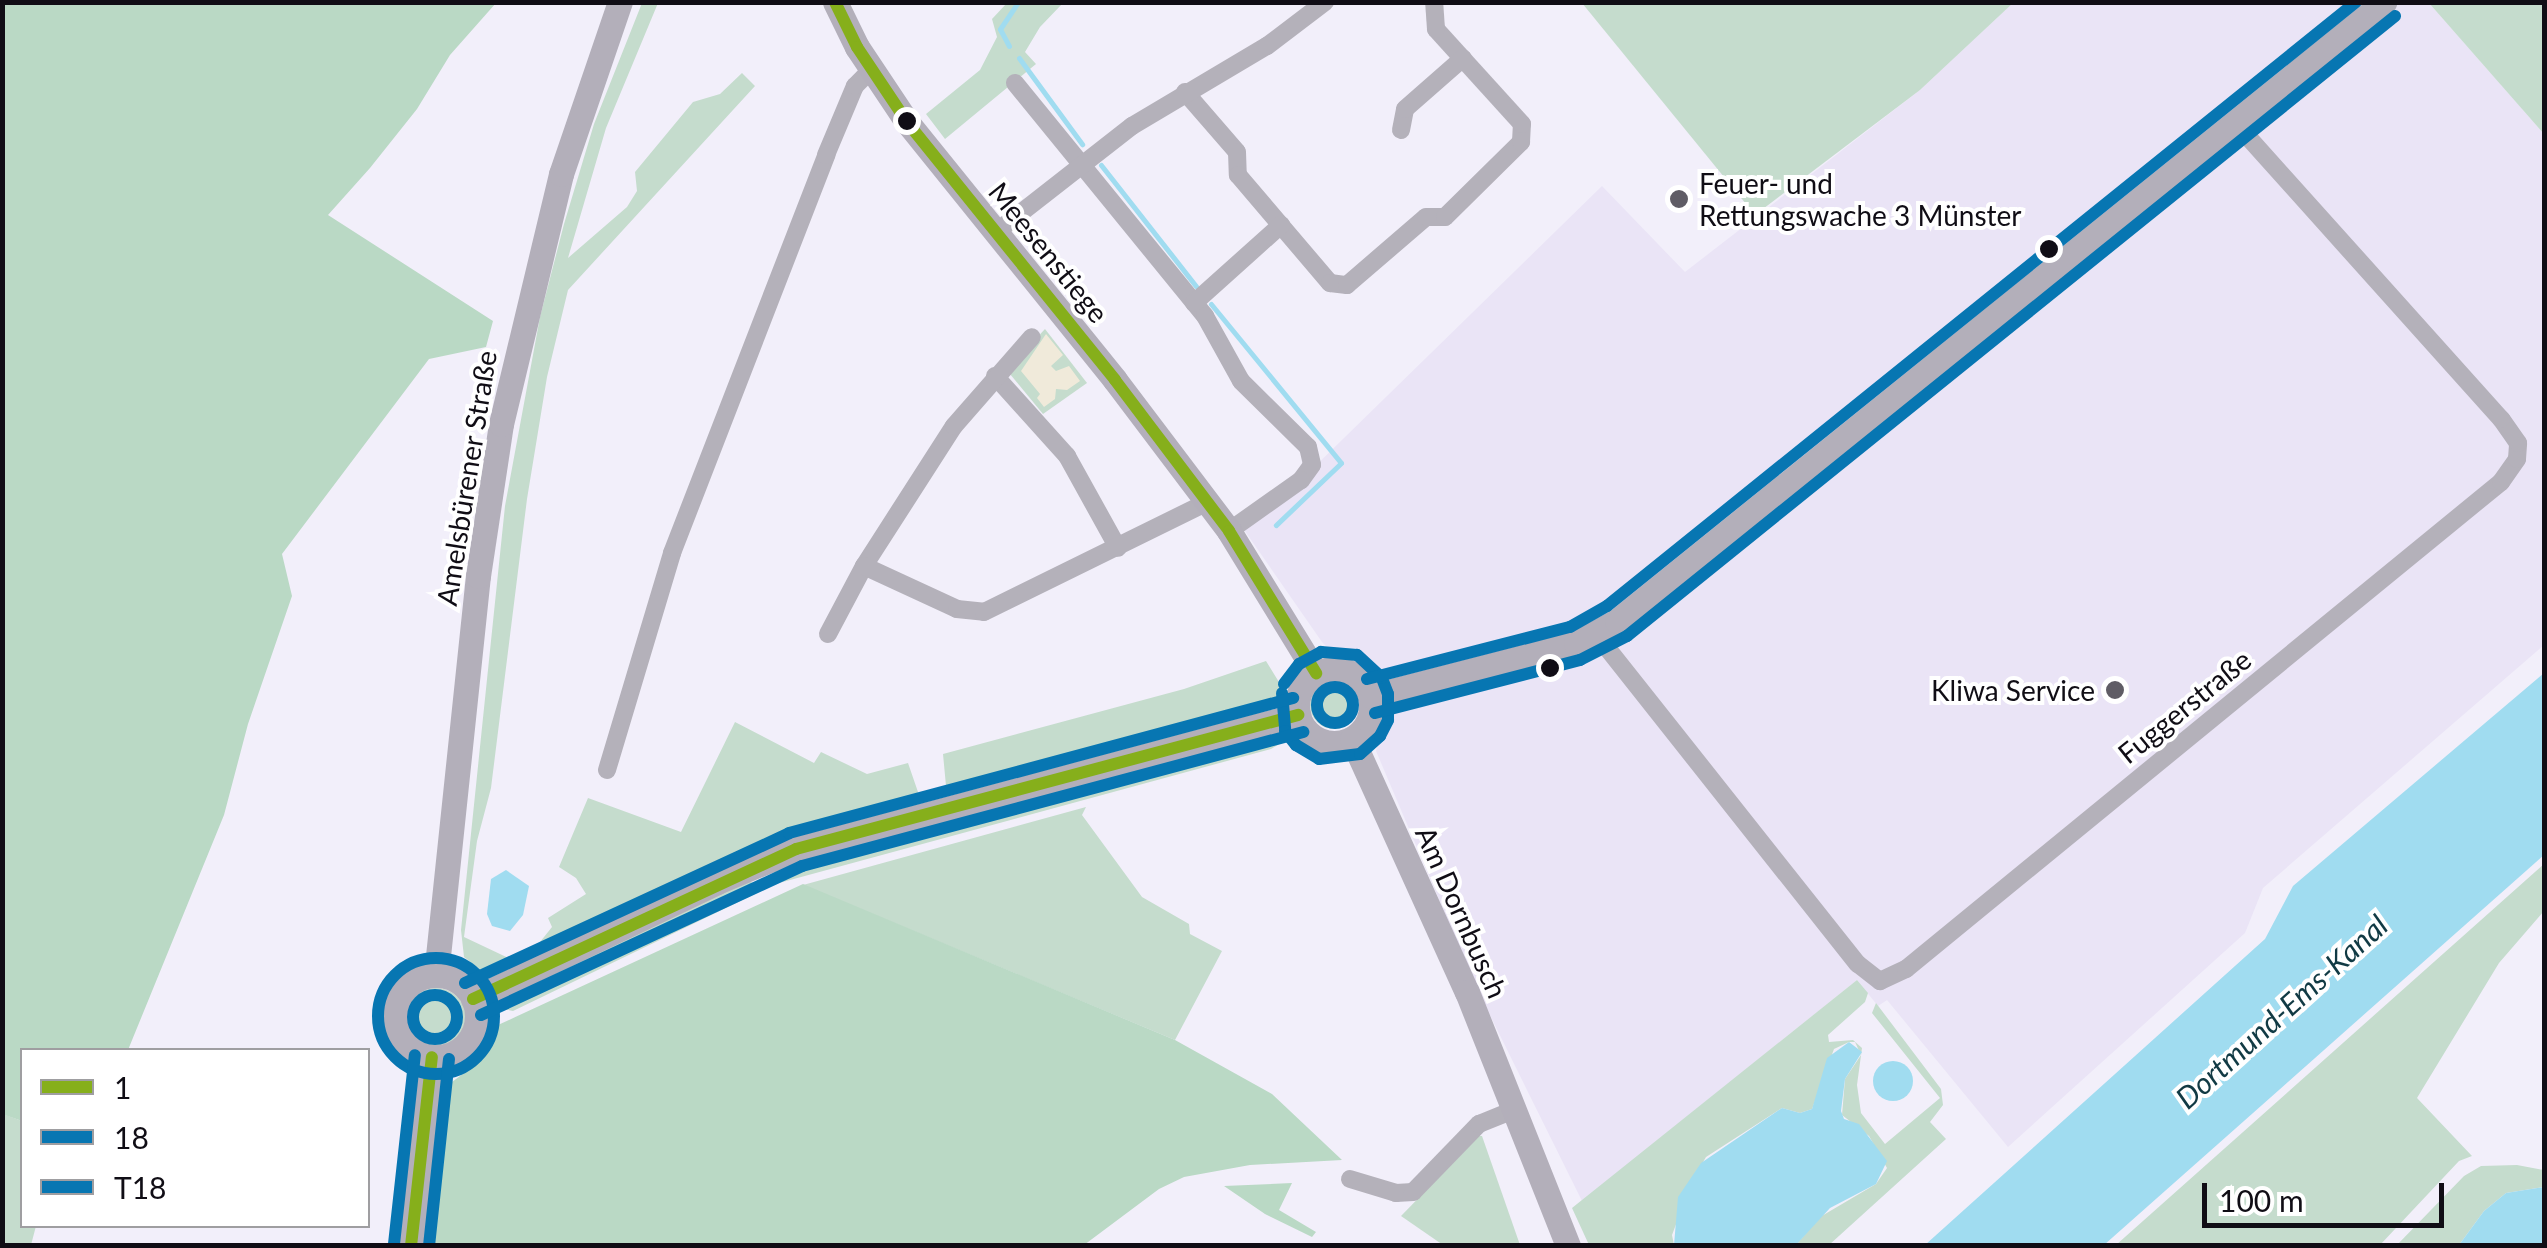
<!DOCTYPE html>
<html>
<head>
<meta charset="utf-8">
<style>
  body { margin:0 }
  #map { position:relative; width:2547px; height:1248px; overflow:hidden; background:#f2effa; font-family:Lato,sans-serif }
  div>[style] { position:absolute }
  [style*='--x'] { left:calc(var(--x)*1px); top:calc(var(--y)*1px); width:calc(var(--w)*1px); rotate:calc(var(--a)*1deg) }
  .built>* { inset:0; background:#eae4f6 }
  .green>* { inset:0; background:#c5dccd }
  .round { border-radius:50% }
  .forest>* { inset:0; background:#bad9c5 }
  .sand>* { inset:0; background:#f0eada }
  .water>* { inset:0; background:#a0dcf0 }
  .stream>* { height:5px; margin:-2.5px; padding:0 2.5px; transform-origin:2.5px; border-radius:2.5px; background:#a0dcf0 }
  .street>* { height:18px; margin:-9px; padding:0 9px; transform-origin:9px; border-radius:9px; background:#b4b1ba }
  .secondary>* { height:25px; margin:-12.5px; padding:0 12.5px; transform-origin:12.5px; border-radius:12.5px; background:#b3afba }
  .secondary>.ring { margin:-12.5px; padding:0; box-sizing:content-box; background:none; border:25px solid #b3afba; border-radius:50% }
  .bus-1>* { height:12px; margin:-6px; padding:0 6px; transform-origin:6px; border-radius:6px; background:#86af1b }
  .bus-2>* { height:12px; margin:-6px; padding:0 6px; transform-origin:6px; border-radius:6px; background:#0776b2 }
  .bus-2>.ring { margin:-6px; padding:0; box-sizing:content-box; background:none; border:12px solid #0776b2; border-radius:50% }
  .bus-3>* { height:12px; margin:-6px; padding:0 6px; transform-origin:6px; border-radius:6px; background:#0776b2 }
  .bus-3>.ring { margin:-6px; padding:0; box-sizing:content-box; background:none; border:12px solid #0776b2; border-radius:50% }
  .dots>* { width:28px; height:28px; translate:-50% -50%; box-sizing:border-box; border:5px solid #fff; border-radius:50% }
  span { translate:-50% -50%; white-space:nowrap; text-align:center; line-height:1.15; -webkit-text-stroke:8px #fff; paint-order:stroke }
  .poi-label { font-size:28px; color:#100d15 }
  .left { translate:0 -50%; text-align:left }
  .right { translate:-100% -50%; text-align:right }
  .street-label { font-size:28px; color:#100d15 }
  .water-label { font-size:30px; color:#113a44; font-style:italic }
  .frame { position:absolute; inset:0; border:5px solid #100d15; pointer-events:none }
  .legend { position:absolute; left:20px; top:1048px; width:350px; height:180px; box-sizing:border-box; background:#fff; border:2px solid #9f9ea1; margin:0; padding:12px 18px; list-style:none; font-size:30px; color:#100d15 }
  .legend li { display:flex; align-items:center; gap:20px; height:50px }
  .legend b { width:50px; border:2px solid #9f9ea1 }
  .scale { position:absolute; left:2202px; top:1183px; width:242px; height:45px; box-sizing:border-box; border:5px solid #100d15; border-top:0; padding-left:12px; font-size:30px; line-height:35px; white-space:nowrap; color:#100d15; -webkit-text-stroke:8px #fff; paint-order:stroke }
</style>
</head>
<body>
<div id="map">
  <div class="built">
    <div style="clip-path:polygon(2013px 3px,2429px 3px,2544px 134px,2544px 645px,2263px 888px,2245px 933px,2008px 1147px,1887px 1000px,1878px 1006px,1857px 980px,1582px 1201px,1477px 989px,1376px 751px,1386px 707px,1381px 681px,1367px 665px,1332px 652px,1322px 642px,1240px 524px,1301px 480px,1602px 186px,1685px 272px,1920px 90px)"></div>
  </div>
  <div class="green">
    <div style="clip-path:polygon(642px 3px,658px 3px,606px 128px,568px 258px,627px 207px,637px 191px,635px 172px,693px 102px,720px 94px,742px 73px,755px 86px,568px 290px,547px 377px,527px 499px,491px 788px,477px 841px,464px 937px,517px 962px,528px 957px,552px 927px,548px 918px,586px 894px,576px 878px,559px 867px,588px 798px,681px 832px,735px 722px,814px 763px,821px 752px,867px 774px,908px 763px,918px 792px,913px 809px,490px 977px,464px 957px,461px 930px,505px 506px,540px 317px,564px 224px,594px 124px)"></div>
    <div style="clip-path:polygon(1007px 3px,1063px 3px,1040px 27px,1025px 52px,1036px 64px,945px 139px,926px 114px,980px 70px,997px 37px,992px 19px)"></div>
    <div style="clip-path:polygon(1582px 3px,2013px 3px,1920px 90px,1755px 215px)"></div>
    <div style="clip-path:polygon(2429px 3px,2544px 3px,2544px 134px)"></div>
    <div style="clip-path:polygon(1045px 329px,1087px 383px,1043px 414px,1010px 374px,1012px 364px)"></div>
    <div style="clip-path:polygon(1266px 661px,1282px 687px,1272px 708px,1256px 715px,960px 795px,946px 786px,943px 754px,1184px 689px)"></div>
    <div class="round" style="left:1310px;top:681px;width:48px;height:48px"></div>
    <div style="clip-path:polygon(1280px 732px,1281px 743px,1271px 749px,768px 886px,775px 869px,785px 864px)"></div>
    <div style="clip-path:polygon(1086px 807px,1082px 815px,1142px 897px,1189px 924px,1190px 934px,1222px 951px,1175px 1040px,803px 885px)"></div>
    <div style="clip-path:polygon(2544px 864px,2544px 911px,2499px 963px,2417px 1098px,2472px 1156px,2459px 1161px,2380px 1245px,2116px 1245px)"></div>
    <div style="clip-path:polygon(749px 880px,761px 891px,513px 1011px,504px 1009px,500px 1002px,530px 983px)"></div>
    <div style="clip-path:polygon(1857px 980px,1868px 993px,1865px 1002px,1828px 1035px,1829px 1042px,1853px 1040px,1862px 1048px,1857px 1085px,1861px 1113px,1885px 1144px,1940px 1098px,1872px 1013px,1876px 1003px,1941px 1089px,1943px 1105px,1930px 1122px,1946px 1139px,1829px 1245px,1796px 1245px,1820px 1217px,1876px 1184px,1887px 1168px,1869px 1136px,1842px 1115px,1845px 1079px,1861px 1055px,1855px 1042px,1849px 1042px,1834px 1049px,1812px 1109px,1800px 1113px,1782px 1108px,1706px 1157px,1693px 1179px,1672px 1235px,1674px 1245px,1589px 1245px,1572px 1208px)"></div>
    <div class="round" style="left:406px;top:988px;width:60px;height:60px"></div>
    <div style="clip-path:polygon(3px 1114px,22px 1121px,22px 1226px,36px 1226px,31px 1245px,3px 1245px)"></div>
    <div style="clip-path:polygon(1479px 1136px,1482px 1136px,1520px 1245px,1443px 1245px,1401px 1216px)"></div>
    <div style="clip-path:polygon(2517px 1165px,2544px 1170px,2544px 1187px,2506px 1193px,2484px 1211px,2459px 1245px,2396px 1246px,2464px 1176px,2481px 1166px)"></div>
  </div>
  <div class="forest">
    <div style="clip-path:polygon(3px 2px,496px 3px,450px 55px,417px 109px,370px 168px,328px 215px,493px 321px,486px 347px,429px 359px,282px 554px,292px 596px,248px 724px,224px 815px,128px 1050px,22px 1050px,22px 1121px,2px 1114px)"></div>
    <div style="clip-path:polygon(803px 884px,1175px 1040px,1272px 1094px,1342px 1160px,1250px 1165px,1184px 1177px,1159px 1189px,1084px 1245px,431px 1245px,440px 1147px,452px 1082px,480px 1061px,498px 1025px)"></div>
    <div style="clip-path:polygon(1292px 1183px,1279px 1210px,1316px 1232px,1312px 1237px,1265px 1214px,1224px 1186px)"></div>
  </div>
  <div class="sand">
    <div style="clip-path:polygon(1046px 334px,1063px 355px,1051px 366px,1056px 371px,1069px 366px,1080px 381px,1067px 390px,1056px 389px,1055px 399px,1044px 407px,1037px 398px,1040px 394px,1021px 371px)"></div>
  </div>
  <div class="water">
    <div style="clip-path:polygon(2544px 673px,2544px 855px,2104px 1245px,1925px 1245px,2265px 939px,2293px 886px)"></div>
    <div style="clip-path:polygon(506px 870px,529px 886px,523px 915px,510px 931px,492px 926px,487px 914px,491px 879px)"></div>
    <div style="clip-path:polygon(1849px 1042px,1862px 1052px,1845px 1079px,1841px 1111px,1844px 1119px,1859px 1124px,1887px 1161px,1876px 1184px,1830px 1208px,1796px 1245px,1674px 1245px,1678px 1197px,1701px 1163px,1782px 1108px,1800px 1113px,1812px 1109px,1827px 1058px)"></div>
    <div class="round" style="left:1873px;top:1061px;width:40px;height:40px"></div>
    <div style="clip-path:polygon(2544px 1187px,2544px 1245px,2459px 1245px,2484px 1211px,2506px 1193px)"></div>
  </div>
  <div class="stream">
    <div style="--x:1009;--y:46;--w:19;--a:-118"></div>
    <div style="--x:1000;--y:29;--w:32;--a:-56"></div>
    <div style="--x:1019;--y:58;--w:107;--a:53.8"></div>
    <div style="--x:1101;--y:165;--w:154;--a:51.9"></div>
    <div style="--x:1211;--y:304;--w:205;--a:50.7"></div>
    <div style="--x:1341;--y:463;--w:90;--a:136.4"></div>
  </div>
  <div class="street">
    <div style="--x:1015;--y:83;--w:301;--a:50.8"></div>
    <div style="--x:1205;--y:316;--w:74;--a:61"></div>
    <div style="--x:1241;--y:381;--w:94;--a:44.6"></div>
    <div style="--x:1308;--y:447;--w:18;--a:77"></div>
    <div style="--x:1312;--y:465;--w:19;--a:126"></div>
    <div style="--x:1301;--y:480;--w:88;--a:144.7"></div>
    <div style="--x:1185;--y:92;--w:79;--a:49.1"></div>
    <div style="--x:1237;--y:152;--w:23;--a:88"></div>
    <div style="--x:1238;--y:175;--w:142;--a:49.6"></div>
    <div style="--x:1330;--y:283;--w:17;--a:7"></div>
    <div style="--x:1347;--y:285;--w:104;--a:-40.7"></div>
    <div style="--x:1426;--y:217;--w:19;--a:0"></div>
    <div style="--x:1445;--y:217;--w:107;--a:-44.6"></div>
    <div style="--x:1521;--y:142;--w:18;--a:-87"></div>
    <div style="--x:1522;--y:124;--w:128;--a:-132.2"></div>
    <div style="--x:1436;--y:29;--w:27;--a:-94"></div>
    <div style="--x:1401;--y:130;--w:21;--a:-79"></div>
    <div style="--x:1405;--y:109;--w:77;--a:-41.3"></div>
    <div style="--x:995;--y:233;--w:174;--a:-38"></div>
    <div style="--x:1132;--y:126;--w:157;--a:-30.7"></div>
    <div style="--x:1267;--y:46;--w:73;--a:-37.2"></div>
    <div style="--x:1194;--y:303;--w:117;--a:-41.9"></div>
    <div style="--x:995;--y:376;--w:108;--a:48"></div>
    <div style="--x:1067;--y:456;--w:105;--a:61"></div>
    <div style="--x:864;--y:566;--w:166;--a:-57.3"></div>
    <div style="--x:954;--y:426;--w:118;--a:-48.8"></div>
    <div style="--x:828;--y:634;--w:77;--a:-62.1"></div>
    <div style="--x:864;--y:566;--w:102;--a:24.8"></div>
    <div style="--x:957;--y:609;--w:27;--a:6"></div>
    <div style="--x:984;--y:612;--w:250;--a:-26.2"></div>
    <div style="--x:1596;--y:634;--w:421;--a:51.6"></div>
    <div style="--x:1858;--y:964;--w:28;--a:38"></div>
    <div style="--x:1880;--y:981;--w:29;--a:-25"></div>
    <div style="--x:1906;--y:969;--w:769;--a:-39.3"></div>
    <div style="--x:2501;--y:482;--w:28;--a:-55"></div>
    <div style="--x:2517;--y:459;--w:16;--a:-86"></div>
    <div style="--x:2518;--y:443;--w:29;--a:-125"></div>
    <div style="--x:2501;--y:419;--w:398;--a:-131.9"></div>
    <div style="--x:607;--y:770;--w:227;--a:-73.3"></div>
    <div style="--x:672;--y:553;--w:427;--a:-68.8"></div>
    <div style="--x:826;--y:155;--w:75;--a:-67.2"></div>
    <div style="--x:855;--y:86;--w:23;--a:-45"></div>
    <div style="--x:1350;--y:1179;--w:48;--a:16.9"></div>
    <div style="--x:1396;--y:1193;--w:17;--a:-3"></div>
    <div style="--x:1413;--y:1192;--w:95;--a:-45.9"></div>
    <div style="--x:1479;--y:1124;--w:35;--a:-22"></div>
  </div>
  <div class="secondary">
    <div style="--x:835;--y:2;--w:50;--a:63.9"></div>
    <div style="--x:857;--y:47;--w:90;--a:56.3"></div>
    <div style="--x:907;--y:122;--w:331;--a:51.1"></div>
    <div style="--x:1115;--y:380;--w:189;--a:52.9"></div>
    <div style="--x:1229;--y:531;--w:167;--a:58.5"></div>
    <div class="ring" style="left:1297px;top:669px;width:49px;height:49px"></div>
    <div style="--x:1371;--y:696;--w:212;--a:-14.5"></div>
    <div style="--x:1576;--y:643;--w:47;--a:-28.2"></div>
    <div style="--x:1617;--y:621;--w:986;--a:-38.9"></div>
    <div style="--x:1352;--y:739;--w:278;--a:65.6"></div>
    <div style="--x:1467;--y:992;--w:273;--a:68.3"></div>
    <div style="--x:436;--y:975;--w:401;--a:-84"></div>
    <div style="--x:478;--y:576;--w:154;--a:-81.4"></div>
    <div style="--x:501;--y:424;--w:257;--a:-76.5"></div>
    <div style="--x:561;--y:174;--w:182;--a:-71.1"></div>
    <div class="ring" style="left:395px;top:975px;width:57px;height:57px"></div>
    <div style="--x:473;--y:999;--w:271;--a:-25.6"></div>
    <div style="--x:717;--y:882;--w:86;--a:-22.7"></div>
    <div style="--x:796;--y:849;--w:520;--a:-14.95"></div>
    <div style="--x:411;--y:1246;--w:190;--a:-83.7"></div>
  </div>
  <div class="bus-1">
    <div style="--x:835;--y:2;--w:50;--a:63.9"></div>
    <div style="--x:857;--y:47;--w:90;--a:56.3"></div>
    <div style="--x:907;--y:122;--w:331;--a:51.1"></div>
    <div style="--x:1115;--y:380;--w:189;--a:52.9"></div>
    <div style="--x:1229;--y:531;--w:167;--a:58.5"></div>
    <div style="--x:473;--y:999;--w:356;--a:-24.9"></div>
    <div style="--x:796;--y:849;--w:520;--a:-14.95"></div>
    <div style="--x:411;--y:1246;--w:190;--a:-83.7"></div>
  </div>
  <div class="bus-2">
    <div style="--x:1282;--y:693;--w:38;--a:85"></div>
    <div style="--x:1285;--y:731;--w:18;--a:52"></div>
    <div style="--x:1296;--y:745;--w:27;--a:31"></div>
    <div style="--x:1319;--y:759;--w:41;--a:-7"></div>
    <div style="--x:1360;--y:754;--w:27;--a:-42"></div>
    <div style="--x:1380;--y:736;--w:18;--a:-63"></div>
    <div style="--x:1388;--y:720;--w:26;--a:-90"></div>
    <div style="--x:1388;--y:694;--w:17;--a:-111"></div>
    <div style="--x:1382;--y:678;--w:34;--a:-137"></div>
    <div style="--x:1357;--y:655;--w:36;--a:-175"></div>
    <div style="--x:1321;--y:652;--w:25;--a:151"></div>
    <div style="--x:1299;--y:664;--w:25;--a:127"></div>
    <div style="--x:1375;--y:713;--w:212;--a:-14.5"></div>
    <div style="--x:1580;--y:660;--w:53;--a:-27.1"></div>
    <div style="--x:1627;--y:636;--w:987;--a:-38.91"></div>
    <div class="ring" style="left:378px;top:958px;width:104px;height:104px"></div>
    <div style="--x:481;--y:1015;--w:354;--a:-24.9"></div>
    <div style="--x:802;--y:866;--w:519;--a:-14.97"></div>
    <div style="--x:429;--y:1246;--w:188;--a:-83.9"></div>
  </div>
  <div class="bus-3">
    <div style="--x:1367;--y:679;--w:210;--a:-14.4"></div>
    <div style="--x:1570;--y:627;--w:43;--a:-29.6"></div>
    <div style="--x:1607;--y:606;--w:962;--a:-38.88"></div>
    <div class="ring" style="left:1317px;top:687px;width:24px;height:24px"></div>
    <div style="--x:465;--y:983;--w:357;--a:-24.8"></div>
    <div style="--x:789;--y:833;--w:522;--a:-15"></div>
    <div class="ring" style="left:413px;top:995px;width:32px;height:32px"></div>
    <div style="--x:394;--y:1244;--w:190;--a:-83.7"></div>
  </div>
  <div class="dots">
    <div style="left:907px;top:121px;background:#100d15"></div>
    <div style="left:1679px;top:199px;background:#5f5c65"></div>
    <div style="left:2049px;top:249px;background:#100d15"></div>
    <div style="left:1550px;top:668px;background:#100d15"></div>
    <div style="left:2115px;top:690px;background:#5f5c65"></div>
  </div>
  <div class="poi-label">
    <span class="left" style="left:1699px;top:199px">Feuer- und<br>Rettungswache 3 Münster</span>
    <span class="right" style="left:2095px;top:690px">Kliwa Service</span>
  </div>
  <div class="street-label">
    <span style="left:1049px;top:252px;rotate:51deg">Meesenstiege</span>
    <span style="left:466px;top:478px;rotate:-81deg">Amelsbürener Straße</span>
    <span style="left:2184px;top:706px;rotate:-39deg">Fuggerstraße</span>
    <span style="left:1462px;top:912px;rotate:66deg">Am Dornbusch</span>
  </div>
  <div class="water-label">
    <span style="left:2281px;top:1011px;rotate:-42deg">Dortmund-Ems-Kanal</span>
  </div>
  <div class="frame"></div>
  <ul class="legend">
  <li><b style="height:12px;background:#86af1b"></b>1</li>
  <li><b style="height:12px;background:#0776b2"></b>18</li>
  <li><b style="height:12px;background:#0776b2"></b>T18</li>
  </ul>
  <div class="scale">100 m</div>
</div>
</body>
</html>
